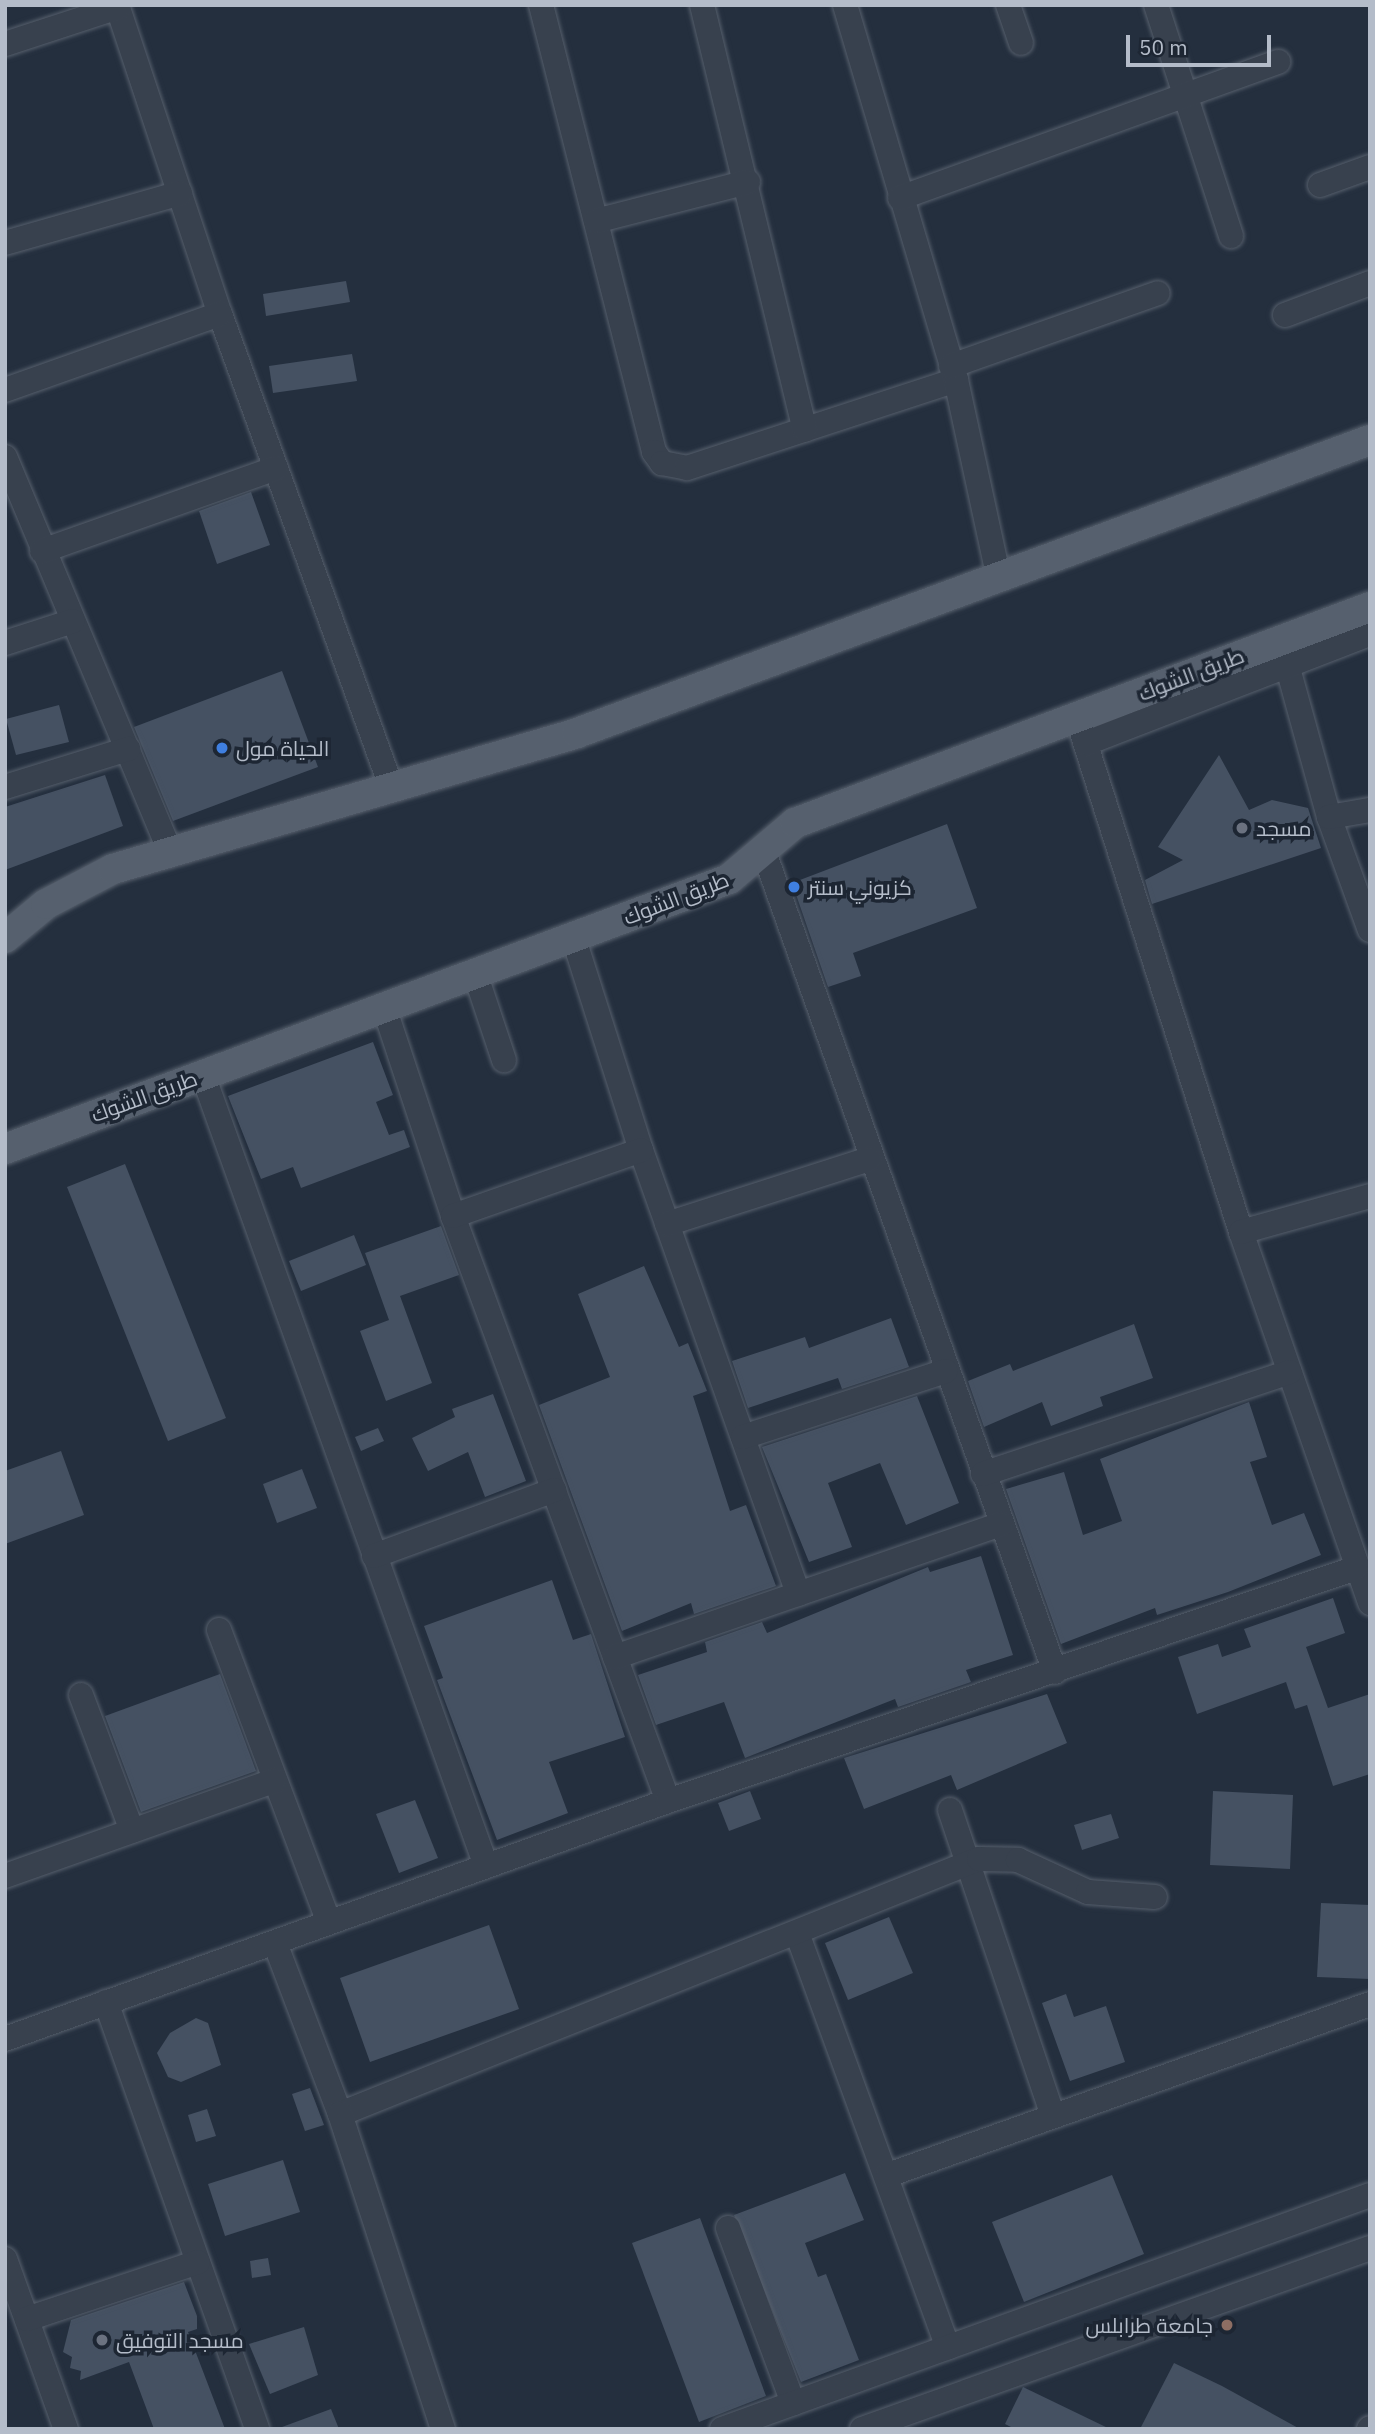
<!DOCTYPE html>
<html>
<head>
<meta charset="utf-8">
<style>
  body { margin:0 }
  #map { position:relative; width:1375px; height:2434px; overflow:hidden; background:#242f3e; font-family:"IBM Plex Sans",Cairo,sans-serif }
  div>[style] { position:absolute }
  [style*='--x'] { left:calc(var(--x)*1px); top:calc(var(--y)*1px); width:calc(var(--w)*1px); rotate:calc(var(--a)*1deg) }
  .building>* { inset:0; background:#455162 }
  .roads { filter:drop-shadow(0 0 2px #565f6c) drop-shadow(0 0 2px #565f6c) }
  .minor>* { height:24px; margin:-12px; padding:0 12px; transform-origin:12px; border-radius:12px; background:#38414e }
  .major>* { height:30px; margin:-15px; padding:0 15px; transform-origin:15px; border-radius:15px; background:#56606e }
  .dots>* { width:19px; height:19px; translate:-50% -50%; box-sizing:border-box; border:4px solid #1d2633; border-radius:50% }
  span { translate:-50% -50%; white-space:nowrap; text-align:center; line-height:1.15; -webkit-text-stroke:7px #1d2633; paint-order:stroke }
  .street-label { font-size:21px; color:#b4bcc9 }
  .poi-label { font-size:21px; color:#b4bcc9 }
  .left { translate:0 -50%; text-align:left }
  .right { translate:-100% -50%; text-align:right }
  .frame { position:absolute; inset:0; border:7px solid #b4bcc9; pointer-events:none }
  .scale { position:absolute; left:1126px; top:35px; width:145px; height:32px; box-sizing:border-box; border:4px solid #b4bcc9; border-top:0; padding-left:9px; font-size:21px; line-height:24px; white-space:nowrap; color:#b4bcc9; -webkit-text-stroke:5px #1d2633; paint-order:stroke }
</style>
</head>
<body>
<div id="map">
  <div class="building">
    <div style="clip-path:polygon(346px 281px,350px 302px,266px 316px,263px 294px)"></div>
    <div style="clip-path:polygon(352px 354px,357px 381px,273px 393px,269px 366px)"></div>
    <div style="clip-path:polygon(251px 492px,270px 545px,217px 564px,199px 511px)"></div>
    <div style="clip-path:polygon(282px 671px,318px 767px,173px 821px,134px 727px)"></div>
    <div style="clip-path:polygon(59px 705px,69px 742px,16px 755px,6px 719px)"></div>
    <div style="clip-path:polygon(1219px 755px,1249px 810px,1272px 800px,1308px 808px,1321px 848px,1152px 904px,1145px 880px,1183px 860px,1158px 847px)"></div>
    <div style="clip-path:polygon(105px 775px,123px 826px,5px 870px,5px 807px)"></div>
    <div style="clip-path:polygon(947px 824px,977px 908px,853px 953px,861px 976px,828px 987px,792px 883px)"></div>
    <div style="clip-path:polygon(373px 1042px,393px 1095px,376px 1102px,389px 1135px,404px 1130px,410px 1147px,301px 1188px,293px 1167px,261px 1179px,228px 1096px)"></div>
    <div style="clip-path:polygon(125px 1164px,226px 1418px,168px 1441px,67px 1187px)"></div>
    <div style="clip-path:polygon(441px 1226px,459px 1275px,400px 1296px,432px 1383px,386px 1401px,360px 1331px,389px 1320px,365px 1253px)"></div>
    <div style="clip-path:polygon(354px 1235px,366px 1265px,301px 1291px,289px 1261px)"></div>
    <div style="clip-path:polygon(644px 1266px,679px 1347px,688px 1343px,707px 1391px,693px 1396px,730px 1511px,746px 1505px,776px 1586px,694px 1614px,691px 1603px,622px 1631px,539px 1405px,610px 1377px,578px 1294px)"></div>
    <div style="clip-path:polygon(891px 1318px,909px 1367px,842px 1389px,838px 1378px,748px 1408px,732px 1361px,805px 1337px,809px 1348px)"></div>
    <div style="clip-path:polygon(1134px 1324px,1153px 1378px,1100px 1397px,1103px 1406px,1051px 1426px,1042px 1402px,984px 1427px,968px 1381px,1010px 1364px,1013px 1371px)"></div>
    <div style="clip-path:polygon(493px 1394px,526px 1481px,485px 1497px,468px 1452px,428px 1471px,412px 1438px,455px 1417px,452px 1409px)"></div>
    <div style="clip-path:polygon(917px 1396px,959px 1503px,906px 1525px,880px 1463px,828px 1483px,852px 1547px,809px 1562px,762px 1447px)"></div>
    <div style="clip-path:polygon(1249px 1402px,1267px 1457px,1250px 1462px,1272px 1525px,1304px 1513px,1321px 1555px,1228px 1592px,1157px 1615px,1155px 1608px,1061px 1644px,1006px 1489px,1064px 1472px,1083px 1535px,1122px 1521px,1100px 1459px)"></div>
    <div style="clip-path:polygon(378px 1428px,384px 1441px,361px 1451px,355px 1437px)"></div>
    <div style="clip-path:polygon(61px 1451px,84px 1515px,5px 1544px,5px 1471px)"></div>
    <div style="clip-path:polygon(302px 1469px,317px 1508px,277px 1523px,263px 1484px)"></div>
    <div style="clip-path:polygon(981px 1556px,1013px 1655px,966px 1670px,971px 1682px,898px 1707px,895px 1699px,745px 1758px,724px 1702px,656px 1725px,638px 1675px,707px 1652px,705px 1642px,762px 1622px,767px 1633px,928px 1567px,930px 1572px)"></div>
    <div style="clip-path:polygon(552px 1580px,573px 1640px,591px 1634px,625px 1737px,549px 1762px,568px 1813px,497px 1840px,437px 1680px,443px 1678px,424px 1626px)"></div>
    <div style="clip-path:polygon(1333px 1598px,1345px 1633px,1306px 1647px,1328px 1708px,1370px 1694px,1370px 1774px,1333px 1786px,1307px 1705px,1295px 1709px,1286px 1682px,1197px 1714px,1178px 1657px,1218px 1644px,1222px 1657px,1251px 1647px,1244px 1629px)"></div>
    <div style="clip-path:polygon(220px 1674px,256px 1771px,141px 1812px,105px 1716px)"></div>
    <div style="clip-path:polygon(1047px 1694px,1067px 1743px,957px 1790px,951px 1775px,864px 1809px,844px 1758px)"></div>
    <div style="clip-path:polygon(750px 1791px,761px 1819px,729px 1831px,718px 1803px)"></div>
    <div style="clip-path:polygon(1213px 1791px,1293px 1795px,1290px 1869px,1210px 1865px)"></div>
    <div style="clip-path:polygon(415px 1800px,438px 1858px,399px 1873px,376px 1814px)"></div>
    <div style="clip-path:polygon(1111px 1814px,1119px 1838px,1082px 1850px,1074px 1825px)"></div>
    <div style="clip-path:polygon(1321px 1903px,1370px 1905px,1370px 1979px,1317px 1977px)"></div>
    <div style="clip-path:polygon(889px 1917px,913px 1973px,848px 2000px,825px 1943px)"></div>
    <div style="clip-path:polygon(489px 1925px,519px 2009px,370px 2062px,340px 1978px)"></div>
    <div style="clip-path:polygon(1066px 1994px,1074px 2017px,1106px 2006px,1125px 2062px,1070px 2081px,1042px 2003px)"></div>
    <div style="clip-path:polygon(196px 2018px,208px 2023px,221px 2065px,181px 2082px,168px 2077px,157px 2053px,170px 2033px)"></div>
    <div style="clip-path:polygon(310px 2088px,324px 2125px,305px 2131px,292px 2094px)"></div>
    <div style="clip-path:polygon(207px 2109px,216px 2136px,196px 2142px,188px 2115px)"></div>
    <div style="clip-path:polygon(283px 2160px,300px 2212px,225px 2236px,208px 2184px)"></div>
    <div style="clip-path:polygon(845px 2173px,864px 2220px,805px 2243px,818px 2277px,826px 2274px,859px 2360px,801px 2382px,734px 2215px)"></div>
    <div style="clip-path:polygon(1112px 2175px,1144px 2254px,1024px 2302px,992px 2222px)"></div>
    <div style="clip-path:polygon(700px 2218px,766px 2396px,699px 2422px,632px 2243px)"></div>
    <div style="clip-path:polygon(268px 2258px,271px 2275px,252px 2278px,250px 2261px)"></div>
    <div style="clip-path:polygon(184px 2282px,197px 2316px,197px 2329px,188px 2332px,225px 2429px,154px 2429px,129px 2362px,80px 2380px,81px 2371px,70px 2368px,72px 2357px,63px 2352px,71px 2320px)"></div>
    <div style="clip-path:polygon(304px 2327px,318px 2375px,270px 2394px,249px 2344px)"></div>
    <div style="clip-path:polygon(1174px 2363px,1222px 2386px,1300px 2429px,1140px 2429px)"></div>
    <div style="clip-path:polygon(1023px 2387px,1110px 2429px,1015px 2429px,1005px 2424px)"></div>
    <div style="clip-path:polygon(331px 2409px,339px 2429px,282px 2429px,282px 2427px)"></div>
  </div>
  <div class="roads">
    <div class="minor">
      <div style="--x:117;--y:5;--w:326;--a:71.6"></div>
      <div style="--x:220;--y:314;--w:505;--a:70.09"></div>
      <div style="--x:541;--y:5;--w:461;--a:75.8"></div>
      <div style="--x:654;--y:452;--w:14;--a:54"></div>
      <div style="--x:662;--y:463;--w:25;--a:11"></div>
      <div style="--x:687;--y:468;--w:283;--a:-18.1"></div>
      <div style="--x:702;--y:5;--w:437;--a:76.4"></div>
      <div style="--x:845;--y:5;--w:391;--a:73.5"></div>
      <div style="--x:956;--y:380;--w:204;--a:77.8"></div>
      <div style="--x:1008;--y:5;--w:40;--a:71.1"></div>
      <div style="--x:1156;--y:5;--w:243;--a:72"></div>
      <div style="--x:5;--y:44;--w:119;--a:-18.1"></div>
      <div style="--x:1320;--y:185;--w:53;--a:-19.8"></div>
      <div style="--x:900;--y:198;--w:402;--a:-19.8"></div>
      <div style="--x:596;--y:221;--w:157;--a:-14.4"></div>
      <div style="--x:5;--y:243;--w:182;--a:-15.9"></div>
      <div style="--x:1285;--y:315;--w:91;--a:-20.6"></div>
      <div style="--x:951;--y:366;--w:219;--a:-19.4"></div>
      <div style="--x:5;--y:390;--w:228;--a:-19.5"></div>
      <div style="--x:5;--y:457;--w:427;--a:67.3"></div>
      <div style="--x:42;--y:551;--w:248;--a:-19.5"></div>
      <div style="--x:5;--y:643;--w:71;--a:-17.9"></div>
      <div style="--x:1283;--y:650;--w:173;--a:74.6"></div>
      <div style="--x:1329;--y:817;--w:120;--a:70.1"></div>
      <div style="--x:1077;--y:717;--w:540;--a:72.34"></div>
      <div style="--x:1241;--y:1232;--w:393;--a:70.8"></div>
      <div style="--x:1087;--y:743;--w:303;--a:-21.1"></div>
      <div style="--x:5;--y:787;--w:129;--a:-17.2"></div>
      <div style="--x:1329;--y:817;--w:42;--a:-9.7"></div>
      <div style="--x:764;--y:852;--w:870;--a:70.46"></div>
      <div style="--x:573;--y:936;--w:225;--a:72.4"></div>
      <div style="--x:641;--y:1150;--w:471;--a:70.5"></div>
      <div style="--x:475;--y:973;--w:92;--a:71.6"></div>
      <div style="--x:384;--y:1007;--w:220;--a:71.7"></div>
      <div style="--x:453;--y:1216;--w:623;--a:69.82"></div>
      <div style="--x:203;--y:1075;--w:840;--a:70.31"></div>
      <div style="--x:453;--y:1216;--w:199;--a:-19.3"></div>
      <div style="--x:667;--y:1224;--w:212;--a:-17.8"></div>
      <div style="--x:1241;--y:1232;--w:134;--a:-15.6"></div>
      <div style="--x:743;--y:1437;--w:213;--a:-18"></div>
      <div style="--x:983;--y:1474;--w:323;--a:-18.4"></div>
      <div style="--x:374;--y:1556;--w:192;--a:-20.1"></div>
      <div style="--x:219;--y:1630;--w:312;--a:69.4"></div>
      <div style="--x:615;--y:1657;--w:408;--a:-19"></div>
      <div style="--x:81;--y:1695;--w:145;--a:69.4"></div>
      <div style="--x:950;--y:1810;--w:323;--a:71.4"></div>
      <div style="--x:5;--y:1876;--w:285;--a:-19.5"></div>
      <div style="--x:797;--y:1933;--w:441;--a:70"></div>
      <div style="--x:275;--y:1943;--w:183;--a:69.2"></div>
      <div style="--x:340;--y:2114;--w:688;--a:-21.76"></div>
      <div style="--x:979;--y:1859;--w:39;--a:1"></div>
      <div style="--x:1018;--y:1860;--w:77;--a:24.6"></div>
      <div style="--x:1088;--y:1892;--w:67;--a:4.3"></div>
      <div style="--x:106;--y:2002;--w:453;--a:70.5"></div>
      <div style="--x:5;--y:2039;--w:704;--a:-19.75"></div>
      <div style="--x:668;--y:1801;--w:726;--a:-18.71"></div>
      <div style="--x:340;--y:2114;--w:331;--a:71.9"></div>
      <div style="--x:888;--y:2175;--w:511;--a:-19.53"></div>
      <div style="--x:728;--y:2228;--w:187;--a:69.6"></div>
      <div style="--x:5;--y:2259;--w:181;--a:70.3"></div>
      <div style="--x:27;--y:2319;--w:180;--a:-18.4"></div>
      <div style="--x:722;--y:2429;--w:689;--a:-19.86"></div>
      <div style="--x:862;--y:2429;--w:539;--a:-19.61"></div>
      <div style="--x:1369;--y:2429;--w:1;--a:-45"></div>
    </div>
    <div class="major">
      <div style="--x:5;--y:938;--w:53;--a:-39.7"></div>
      <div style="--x:46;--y:904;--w:76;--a:-27.6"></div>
      <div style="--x:113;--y:869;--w:484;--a:-16.3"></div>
      <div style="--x:577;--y:733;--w:845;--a:-20.28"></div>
      <div style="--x:5;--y:1149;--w:773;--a:-20.45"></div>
      <div style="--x:729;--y:879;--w:87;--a:-40.3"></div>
      <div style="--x:795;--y:823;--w:614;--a:-20.59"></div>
    </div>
  </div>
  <div class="dots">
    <div style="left:222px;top:748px;background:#3f7fe0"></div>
    <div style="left:1242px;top:828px;background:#6b7280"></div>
    <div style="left:794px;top:887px;background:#3f7fe0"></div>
    <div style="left:1227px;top:2325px;background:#8d6e63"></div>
    <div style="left:102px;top:2340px;background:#6b7280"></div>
  </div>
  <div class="street-label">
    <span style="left:1191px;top:674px;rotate:-21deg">طريق الشوك</span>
    <span style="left:676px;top:898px;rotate:-21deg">طريق الشوك</span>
    <span style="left:144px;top:1096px;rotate:-20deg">طريق الشوك</span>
  </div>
  <div class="poi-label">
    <span class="left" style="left:236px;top:748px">الحياة مول</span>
    <span class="left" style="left:1256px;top:828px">مسجد</span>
    <span class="left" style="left:808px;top:887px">كزيوني سنتر</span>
    <span class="right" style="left:1213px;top:2325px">جامعة طرابلس</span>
    <span class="left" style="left:116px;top:2340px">مسجد التوفيق</span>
  </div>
  <div class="frame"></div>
  <div class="scale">50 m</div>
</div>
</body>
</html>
